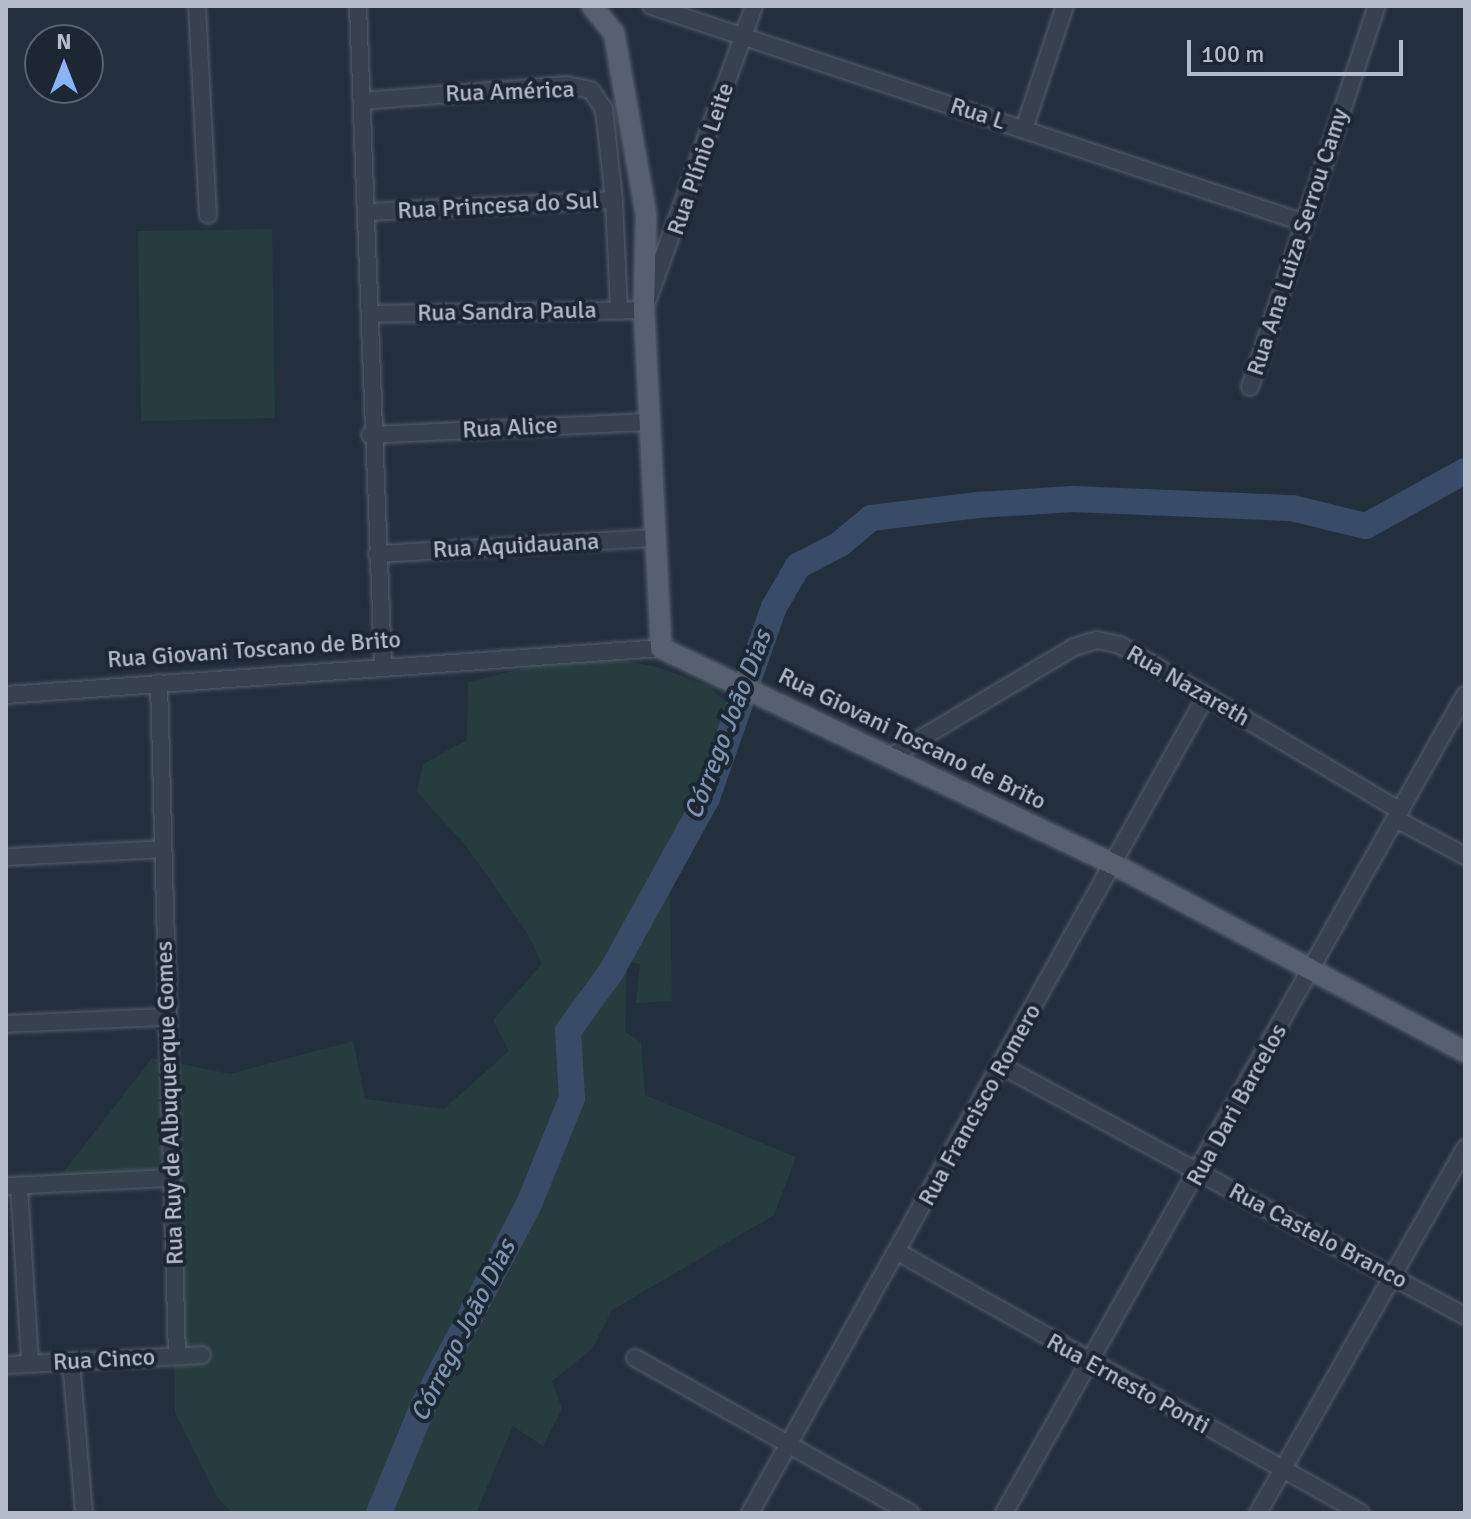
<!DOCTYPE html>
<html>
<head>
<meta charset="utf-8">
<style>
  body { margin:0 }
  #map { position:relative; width:1471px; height:1519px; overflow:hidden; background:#242f3e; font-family:Signika,sans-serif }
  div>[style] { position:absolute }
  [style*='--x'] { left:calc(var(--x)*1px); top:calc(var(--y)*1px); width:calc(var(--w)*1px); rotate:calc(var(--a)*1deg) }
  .green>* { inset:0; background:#263c3f }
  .river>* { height:26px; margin:-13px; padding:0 13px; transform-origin:13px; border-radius:13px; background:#394c67 }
  .roads { filter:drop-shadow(0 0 2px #565f6c) drop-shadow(0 0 2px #565f6c) }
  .minor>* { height:16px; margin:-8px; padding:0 8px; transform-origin:8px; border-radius:8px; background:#38414e }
  .major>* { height:20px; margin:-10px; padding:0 10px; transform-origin:10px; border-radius:10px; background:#56606e }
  span { translate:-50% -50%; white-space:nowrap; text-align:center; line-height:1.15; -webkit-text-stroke:8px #1d2633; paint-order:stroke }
  .street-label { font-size:24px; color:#b4bcc9 }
  .water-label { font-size:26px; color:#7c92b1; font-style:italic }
  .frame { position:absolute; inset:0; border:8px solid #b4bcc9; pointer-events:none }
  .north { position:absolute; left:24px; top:24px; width:80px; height:80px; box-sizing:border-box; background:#1d2633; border:2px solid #59626f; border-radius:50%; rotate:0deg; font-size:22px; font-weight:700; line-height:32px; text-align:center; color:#b4bcc9 }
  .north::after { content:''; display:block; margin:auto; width:28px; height:36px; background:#8ab4f8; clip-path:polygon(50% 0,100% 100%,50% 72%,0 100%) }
  .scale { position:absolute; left:1187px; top:40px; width:216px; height:36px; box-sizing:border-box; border:4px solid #b4bcc9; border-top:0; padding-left:10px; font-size:24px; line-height:28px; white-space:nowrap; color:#b4bcc9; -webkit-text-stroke:6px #1d2633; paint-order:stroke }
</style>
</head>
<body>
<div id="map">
  <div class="green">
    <div style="clip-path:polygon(272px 229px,275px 418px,141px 421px,138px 231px)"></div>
    <div style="clip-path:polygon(587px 653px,661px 668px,709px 686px,737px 713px,722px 779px,687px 847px,670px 893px,672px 1001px,636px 1003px,640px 964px,627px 962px,625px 1032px,641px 1042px,645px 1095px,796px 1157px,774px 1215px,612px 1310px,592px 1349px,552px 1381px,562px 1409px,543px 1446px,513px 1426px,476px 1513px,232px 1513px,218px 1498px,175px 1412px,172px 1178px,56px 1182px,152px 1058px,230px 1074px,353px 1041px,365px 1099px,444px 1109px,509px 1051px,493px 1020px,542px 964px,526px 931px,466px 846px,417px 792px,423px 764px,467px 740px,468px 682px)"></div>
  </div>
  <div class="river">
    <div style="--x:379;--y:1513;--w:118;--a:-67.6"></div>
    <div style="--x:424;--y:1404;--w:226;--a:-62.3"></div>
    <div style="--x:529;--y:1204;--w:114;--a:-67.9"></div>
    <div style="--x:572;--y:1098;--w:67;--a:-93.4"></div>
    <div style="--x:568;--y:1031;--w:73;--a:-53.9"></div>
    <div style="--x:611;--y:972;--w:199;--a:-61.1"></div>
    <div style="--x:707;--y:798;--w:202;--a:-70.7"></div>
    <div style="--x:774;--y:607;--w:48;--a:-59.7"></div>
    <div style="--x:798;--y:566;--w:47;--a:-27.6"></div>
    <div style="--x:840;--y:544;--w:40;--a:-40"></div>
    <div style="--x:871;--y:518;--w:108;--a:-6.9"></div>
    <div style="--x:978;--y:505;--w:95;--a:-3.6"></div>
    <div style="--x:1073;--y:499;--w:219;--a:2.4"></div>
    <div style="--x:1292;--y:508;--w:76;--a:13.7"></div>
    <div style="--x:1366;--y:526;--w:113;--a:-29.1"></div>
  </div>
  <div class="roads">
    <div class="minor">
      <div style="--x:197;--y:6;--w:209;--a:87"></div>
      <div style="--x:358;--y:6;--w:661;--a:87.83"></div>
      <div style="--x:651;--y:6;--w:689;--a:18.36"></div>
      <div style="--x:362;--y:101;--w:205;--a:-4.5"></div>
      <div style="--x:566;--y:85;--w:25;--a:11"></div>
      <div style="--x:591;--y:90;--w:23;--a:56"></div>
      <div style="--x:604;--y:109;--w:92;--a:83.7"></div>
      <div style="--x:1024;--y:129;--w:130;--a:-71.6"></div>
      <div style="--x:367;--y:212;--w:247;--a:-2.8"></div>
      <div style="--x:614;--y:200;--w:111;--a:87.4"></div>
      <div style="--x:370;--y:314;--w:274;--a:-0.8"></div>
      <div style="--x:644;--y:310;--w:323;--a:-70.1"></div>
      <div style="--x:1250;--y:387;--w:402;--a:-71.6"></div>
      <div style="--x:370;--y:435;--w:279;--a:-2.7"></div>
      <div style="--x:377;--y:554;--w:278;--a:-3.3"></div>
      <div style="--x:159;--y:683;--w:673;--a:88.47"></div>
      <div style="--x:6;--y:695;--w:657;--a:-4.1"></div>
      <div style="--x:888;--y:758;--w:217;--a:-30.8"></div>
      <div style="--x:1074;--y:647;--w:24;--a:-17"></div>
      <div style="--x:1097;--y:640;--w:24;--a:12"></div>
      <div style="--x:1120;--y:645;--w:326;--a:30.6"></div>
      <div style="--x:1396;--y:819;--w:78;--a:28.2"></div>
      <div style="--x:6;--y:857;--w:157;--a:-2.9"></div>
      <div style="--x:6;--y:1024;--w:162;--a:-2.5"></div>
      <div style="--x:1002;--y:1066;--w:526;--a:28.37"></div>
      <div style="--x:6;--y:1186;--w:166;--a:-2.8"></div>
      <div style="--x:19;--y:1186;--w:177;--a:86.4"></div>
      <div style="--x:898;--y:1252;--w:531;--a:29.41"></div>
      <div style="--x:635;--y:1358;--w:316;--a:29.4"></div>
      <div style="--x:71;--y:1361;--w:153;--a:85.1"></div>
      <div style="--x:6;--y:1365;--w:196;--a:-2.9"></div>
      <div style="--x:750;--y:1513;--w:936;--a:-60.83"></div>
      <div style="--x:1004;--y:1513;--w:939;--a:-60.6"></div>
      <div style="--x:1258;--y:1513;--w:420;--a:-60.4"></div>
    </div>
    <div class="major">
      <div style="--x:592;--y:6;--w:35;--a:51"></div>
      <div style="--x:614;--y:33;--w:185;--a:80"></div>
      <div style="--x:646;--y:215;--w:95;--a:91.2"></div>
      <div style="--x:644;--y:310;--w:338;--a:87.1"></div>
      <div style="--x:661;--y:648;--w:503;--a:25.55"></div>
      <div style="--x:1115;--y:865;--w:397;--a:28.1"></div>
    </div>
  </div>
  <div class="street-label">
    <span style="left:510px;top:92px;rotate:-2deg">Rua América</span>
    <span style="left:978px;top:114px;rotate:18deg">Rua L</span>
    <span style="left:701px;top:159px;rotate:-71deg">Rua Plínio Leite</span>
    <span style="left:498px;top:206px;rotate:-3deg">Rua Princesa do Sul</span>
    <span style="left:1298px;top:242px;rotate:-72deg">Rua Ana Luiza Serrou Camy</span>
    <span style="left:507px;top:312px;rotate:-1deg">Rua Sandra Paula</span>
    <span style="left:510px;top:428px;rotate:-3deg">Rua Alice</span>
    <span style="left:516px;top:546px;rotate:-3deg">Rua Aquidauana</span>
    <span style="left:254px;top:650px;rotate:-4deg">Rua Giovani Toscano de Brito</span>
    <span style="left:1188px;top:686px;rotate:30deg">Rua Nazareth</span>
    <span style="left:912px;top:739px;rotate:26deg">Rua Giovani Toscano de Brito</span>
    <span style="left:170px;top:1103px;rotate:-92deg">Rua Ruy de Albuquerque Gomes</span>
    <span style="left:980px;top:1105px;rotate:-61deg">Rua Francisco Romero</span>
    <span style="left:1237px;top:1105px;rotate:-61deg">Rua Dari Barcelos</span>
    <span style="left:1318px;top:1236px;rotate:28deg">Rua Castelo Branco</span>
    <span style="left:104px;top:1360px;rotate:-3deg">Rua Cinco</span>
    <span style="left:1128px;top:1384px;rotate:29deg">Rua Ernesto Ponti</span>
  </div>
  <div class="water-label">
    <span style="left:729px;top:725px;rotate:-69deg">Córrego João Dias</span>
    <span style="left:464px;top:1331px;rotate:-63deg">Córrego João Dias</span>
  </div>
  <div class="frame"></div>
  <div class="north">N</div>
  <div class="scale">100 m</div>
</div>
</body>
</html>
